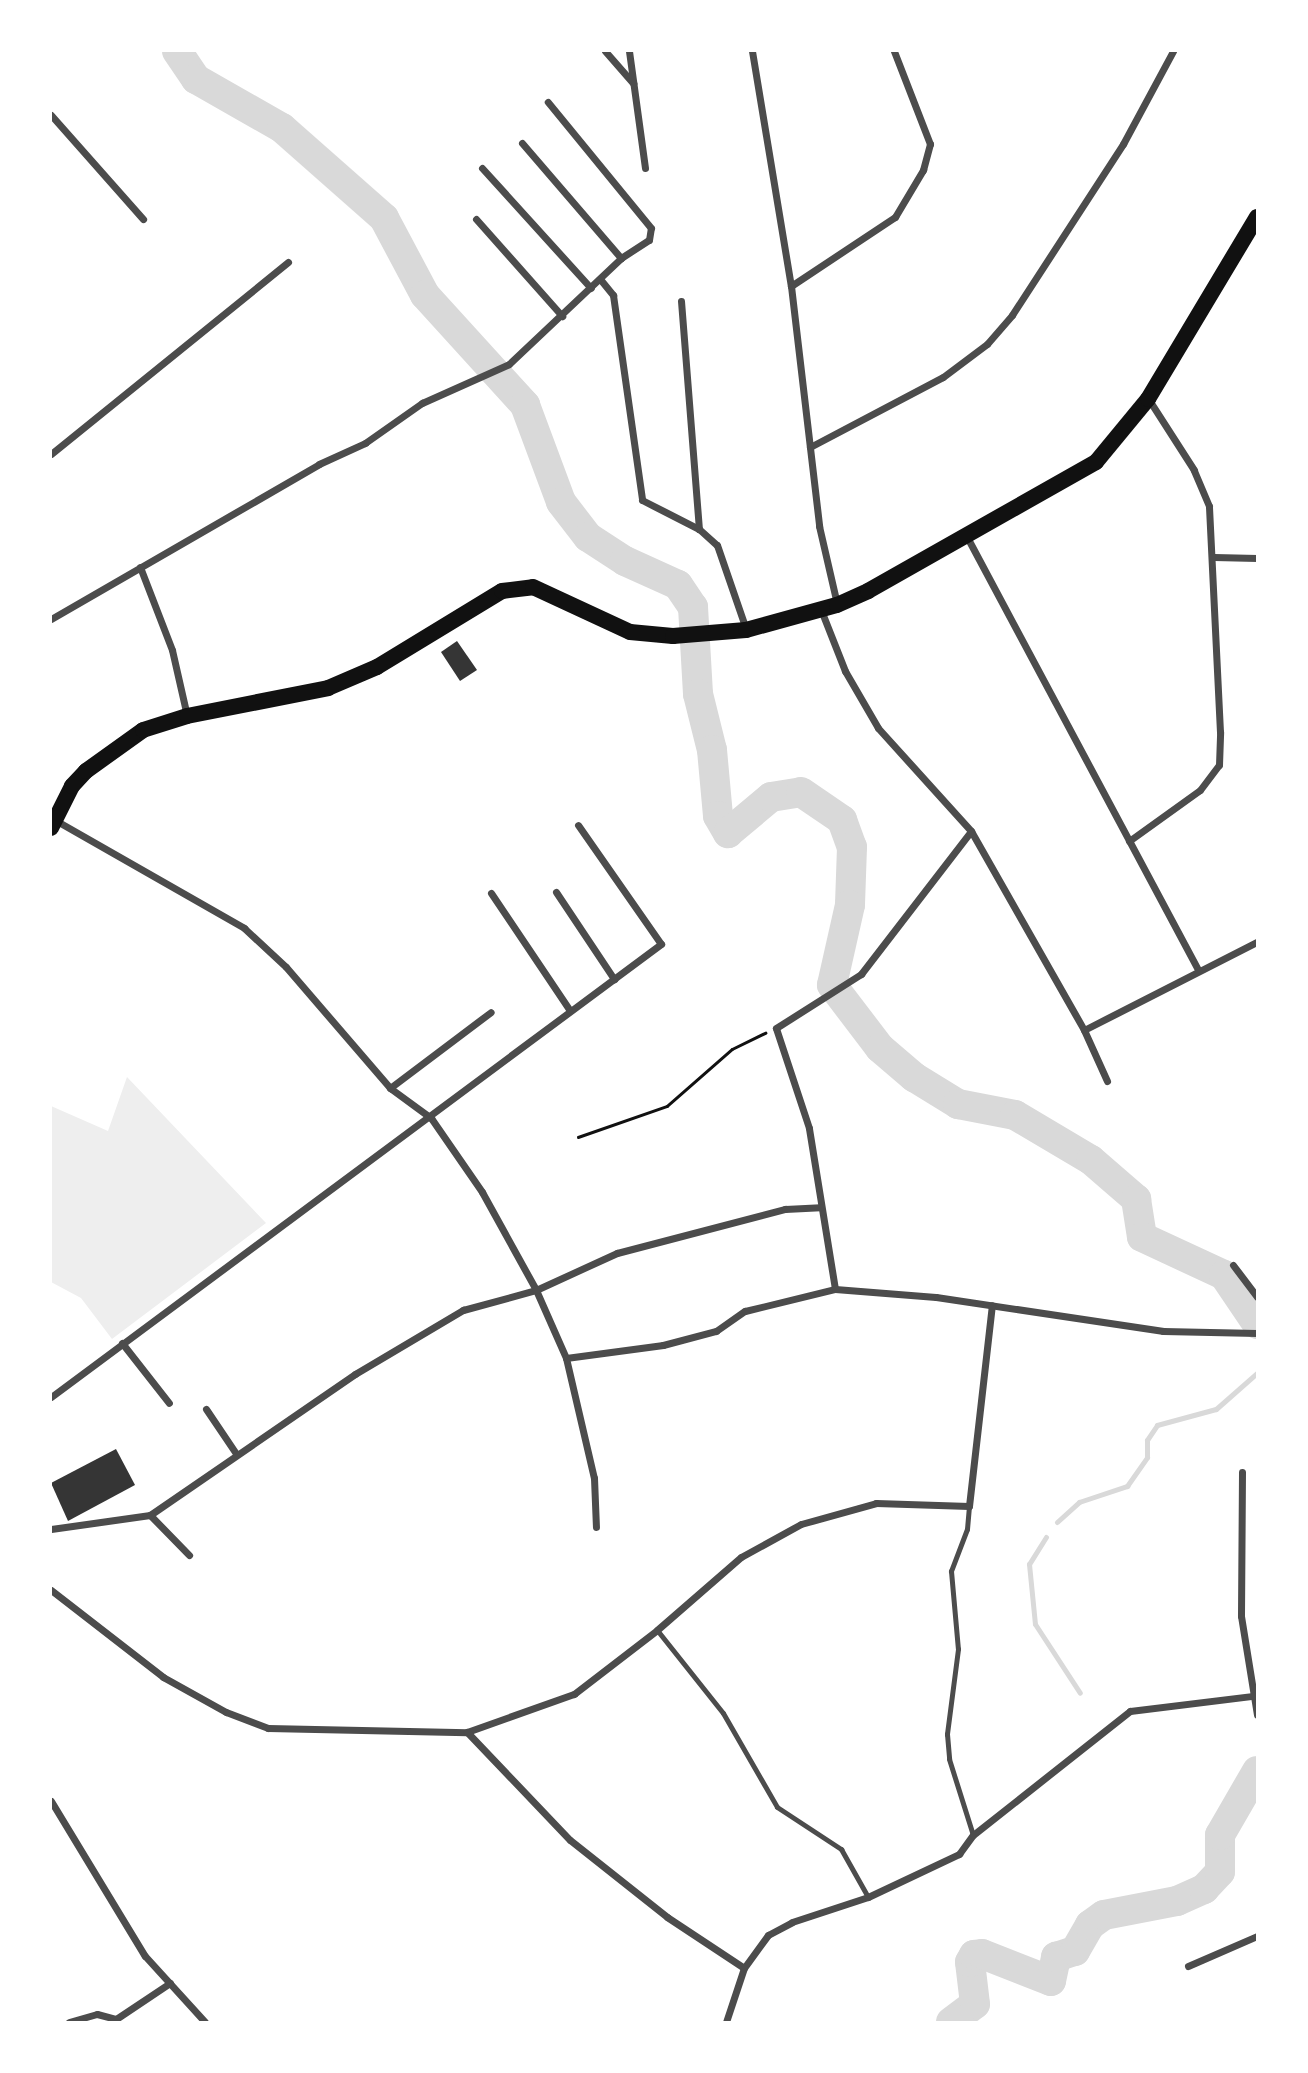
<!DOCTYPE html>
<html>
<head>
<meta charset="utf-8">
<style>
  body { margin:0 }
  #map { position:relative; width:1308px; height:2073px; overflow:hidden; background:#fff; font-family:Inter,sans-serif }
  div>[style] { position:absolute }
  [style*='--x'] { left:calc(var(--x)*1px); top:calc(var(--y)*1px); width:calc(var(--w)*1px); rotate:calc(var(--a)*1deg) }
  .green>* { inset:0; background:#eee }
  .stream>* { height:5px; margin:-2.5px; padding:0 2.5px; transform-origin:2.5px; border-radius:2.5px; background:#d9d9d9 }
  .river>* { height:30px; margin:-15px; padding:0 15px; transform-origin:15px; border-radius:15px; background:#d9d9d9 }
  .building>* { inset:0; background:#353535 }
  .path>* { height:2.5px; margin:-1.25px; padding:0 1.25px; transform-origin:1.25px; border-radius:1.25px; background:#111 }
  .service>* { height:5px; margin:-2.5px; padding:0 2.5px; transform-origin:2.5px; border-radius:2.5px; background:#4c4c4c }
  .minor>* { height:7px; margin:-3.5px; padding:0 3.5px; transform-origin:3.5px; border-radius:3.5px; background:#4c4c4c }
  .primary>* { height:16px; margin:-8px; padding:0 8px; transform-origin:8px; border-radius:8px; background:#111 }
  span { translate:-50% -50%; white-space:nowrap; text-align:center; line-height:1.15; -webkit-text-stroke:5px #fff; paint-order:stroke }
  .frame { position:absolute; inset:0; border:52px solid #fff; pointer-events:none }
</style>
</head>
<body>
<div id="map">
  <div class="green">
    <div style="clip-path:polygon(127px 1077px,266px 1223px,112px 1339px,81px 1298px,51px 1282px,51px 1106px,108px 1131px)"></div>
  </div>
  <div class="stream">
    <div style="--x:1057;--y:1522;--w:30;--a:-42"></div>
    <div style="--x:1079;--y:1502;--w:51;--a:-18.4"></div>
    <div style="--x:1127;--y:1486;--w:35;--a:-55"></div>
    <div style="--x:1147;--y:1457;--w:17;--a:-90"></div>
    <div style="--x:1147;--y:1440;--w:18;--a:-56"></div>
    <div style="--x:1157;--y:1425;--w:61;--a:-15.2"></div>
    <div style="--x:1216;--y:1409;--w:55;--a:-41.3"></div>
    <div style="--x:1046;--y:1537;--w:32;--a:122"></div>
    <div style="--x:1029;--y:1564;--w:60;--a:84.3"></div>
    <div style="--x:1035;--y:1624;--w:82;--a:56.9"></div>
  </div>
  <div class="river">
    <div style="--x:177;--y:51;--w:34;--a:56"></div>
    <div style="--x:196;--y:79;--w:99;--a:29.7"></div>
    <div style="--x:282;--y:128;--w:136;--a:41.4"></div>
    <div style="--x:384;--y:218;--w:87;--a:62"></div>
    <div style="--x:425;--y:295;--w:149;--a:47.7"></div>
    <div style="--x:525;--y:405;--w:103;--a:69.6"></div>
    <div style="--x:561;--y:502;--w:44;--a:52.4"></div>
    <div style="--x:588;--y:537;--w:44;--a:33"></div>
    <div style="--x:625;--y:561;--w:58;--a:24.4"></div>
    <div style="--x:678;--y:585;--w:27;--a:56"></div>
    <div style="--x:693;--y:607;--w:87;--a:86.7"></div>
    <div style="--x:698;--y:694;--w:58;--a:76"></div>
    <div style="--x:712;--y:750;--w:66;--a:84.8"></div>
    <div style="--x:718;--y:816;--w:20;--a:60"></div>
    <div style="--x:728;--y:833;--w:56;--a:-39.9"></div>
    <div style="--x:771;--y:797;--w:30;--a:-9"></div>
    <div style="--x:801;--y:792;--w:50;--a:34.3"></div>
    <div style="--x:842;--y:820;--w:29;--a:70"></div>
    <div style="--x:852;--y:847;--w:58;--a:92"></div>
    <div style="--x:850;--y:905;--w:82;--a:102.7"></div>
    <div style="--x:832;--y:985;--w:79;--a:52.7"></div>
    <div style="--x:880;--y:1048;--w:45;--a:40.5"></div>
    <div style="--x:914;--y:1077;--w:52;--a:31.5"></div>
    <div style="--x:958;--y:1104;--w:58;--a:10.9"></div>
    <div style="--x:1015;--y:1115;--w:88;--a:30.6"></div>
    <div style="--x:1091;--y:1160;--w:60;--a:40.9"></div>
    <div style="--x:1136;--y:1199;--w:38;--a:81"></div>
    <div style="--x:1142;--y:1237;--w:90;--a:24.9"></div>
    <div style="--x:1224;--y:1275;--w:59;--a:56"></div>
    <div style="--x:951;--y:2022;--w:30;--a:-37"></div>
    <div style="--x:975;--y:2004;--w:42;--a:-96.8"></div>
    <div style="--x:970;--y:1962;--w:8;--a:-60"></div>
    <div style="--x:974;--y:1955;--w:8;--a:-7"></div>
    <div style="--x:982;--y:1954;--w:74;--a:21.4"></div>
    <div style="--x:1051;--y:1981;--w:25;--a:-78"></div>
    <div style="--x:1056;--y:1957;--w:20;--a:-18"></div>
    <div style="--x:1075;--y:1951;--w:30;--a:-60"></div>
    <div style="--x:1090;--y:1925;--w:17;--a:-36"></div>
    <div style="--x:1104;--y:1915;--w:74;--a:-10.9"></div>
    <div style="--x:1177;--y:1901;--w:30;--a:-24"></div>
    <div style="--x:1204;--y:1889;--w:23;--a:-47"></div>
    <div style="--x:1220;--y:1872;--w:37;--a:-90"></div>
    <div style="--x:1220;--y:1835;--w:74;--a:-60"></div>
  </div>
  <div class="building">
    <div style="clip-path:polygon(457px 641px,477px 670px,460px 681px,441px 652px)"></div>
    <div style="clip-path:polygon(116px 1449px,135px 1485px,68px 1521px,51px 1483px)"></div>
  </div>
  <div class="path">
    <div style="--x:578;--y:1137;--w:94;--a:-19.2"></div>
    <div style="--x:667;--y:1106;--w:86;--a:-41.2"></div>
    <div style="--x:732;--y:1049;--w:37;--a:-26"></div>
  </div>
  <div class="service">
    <div style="--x:969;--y:1506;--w:23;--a:95"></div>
    <div style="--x:967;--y:1529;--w:45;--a:110.9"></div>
    <div style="--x:951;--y:1571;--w:78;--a:84.9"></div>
    <div style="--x:958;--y:1649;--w:86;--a:97.4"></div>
    <div style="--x:947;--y:1734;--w:25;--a:85"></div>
    <div style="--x:949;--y:1759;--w:80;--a:72.5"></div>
    <div style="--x:657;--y:1630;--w:106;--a:51.5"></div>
    <div style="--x:723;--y:1713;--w:108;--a:60.1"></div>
    <div style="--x:777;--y:1807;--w:77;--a:33.3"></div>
    <div style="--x:841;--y:1849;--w:55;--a:60.6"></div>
  </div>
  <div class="minor">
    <div style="--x:605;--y:51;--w:43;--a:48.8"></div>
    <div style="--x:629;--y:51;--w:118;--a:82.2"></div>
    <div style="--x:752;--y:51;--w:238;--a:80.6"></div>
    <div style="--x:791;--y:286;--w:242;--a:83.3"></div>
    <div style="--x:819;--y:526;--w:80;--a:77"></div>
    <div style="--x:51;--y:115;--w:139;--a:48.5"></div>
    <div style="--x:522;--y:143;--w:152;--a:49.3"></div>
    <div style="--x:482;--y:168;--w:162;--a:47.8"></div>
    <div style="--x:476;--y:219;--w:130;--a:48.4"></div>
    <div style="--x:600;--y:279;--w:21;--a:51"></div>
    <div style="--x:613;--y:295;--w:207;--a:81.9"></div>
    <div style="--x:642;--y:500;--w:64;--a:27"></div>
    <div style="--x:699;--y:529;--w:24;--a:42"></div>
    <div style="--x:717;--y:545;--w:89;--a:71"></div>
    <div style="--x:791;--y:286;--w:125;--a:-33.6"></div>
    <div style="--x:895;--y:217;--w:55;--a:-59.2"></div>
    <div style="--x:923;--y:170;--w:27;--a:-75"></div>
    <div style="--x:930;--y:144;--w:100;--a:-111.2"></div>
    <div style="--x:681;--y:301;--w:229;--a:85.5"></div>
    <div style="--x:810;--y:447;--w:150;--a:-27.8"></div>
    <div style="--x:943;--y:377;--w:55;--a:-36.9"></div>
    <div style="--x:987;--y:344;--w:38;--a:-49"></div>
    <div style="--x:1012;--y:315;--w:204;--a:-57"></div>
    <div style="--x:1123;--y:144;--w:106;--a:-61.7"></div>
    <div style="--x:51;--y:454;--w:305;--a:-39"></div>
    <div style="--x:967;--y:537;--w:491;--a:61.9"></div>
    <div style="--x:1214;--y:557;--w:43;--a:1.3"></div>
    <div style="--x:140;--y:567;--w:89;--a:68.9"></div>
    <div style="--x:172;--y:650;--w:68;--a:77.2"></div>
    <div style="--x:821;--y:610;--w:66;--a:68.5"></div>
    <div style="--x:845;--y:671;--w:66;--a:59.9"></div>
    <div style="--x:878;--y:728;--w:139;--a:47.9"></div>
    <div style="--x:971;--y:831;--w:229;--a:60.4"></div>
    <div style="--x:1084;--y:1030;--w:56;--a:65.7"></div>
    <div style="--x:51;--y:619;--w:310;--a:-30"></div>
    <div style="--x:319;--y:464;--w:51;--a:-24.5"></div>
    <div style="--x:365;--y:443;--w:70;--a:-35.1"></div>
    <div style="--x:422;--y:403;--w:95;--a:-24.1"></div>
    <div style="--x:509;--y:364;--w:154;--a:-43.4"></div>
    <div style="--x:621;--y:258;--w:33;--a:-33"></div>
    <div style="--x:649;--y:240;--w:12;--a:-81"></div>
    <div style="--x:651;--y:228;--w:163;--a:-129.3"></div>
    <div style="--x:55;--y:820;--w:218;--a:29.7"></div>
    <div style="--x:244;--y:928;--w:57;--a:42.9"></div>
    <div style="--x:286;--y:967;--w:160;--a:49.3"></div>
    <div style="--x:390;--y:1088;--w:51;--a:36.2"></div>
    <div style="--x:431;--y:1118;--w:90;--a:55.4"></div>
    <div style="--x:482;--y:1192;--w:112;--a:61.1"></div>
    <div style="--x:536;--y:1290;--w:74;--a:66.2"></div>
    <div style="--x:566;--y:1358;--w:123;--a:76.9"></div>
    <div style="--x:594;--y:1478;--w:49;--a:87.7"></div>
    <div style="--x:1129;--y:841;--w:87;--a:-35.7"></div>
    <div style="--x:1200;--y:790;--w:31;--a:-53"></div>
    <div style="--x:1219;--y:765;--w:33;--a:-88"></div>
    <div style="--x:1220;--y:732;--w:226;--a:-92.8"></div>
    <div style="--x:1209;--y:506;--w:39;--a:-113"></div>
    <div style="--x:1194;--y:470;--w:83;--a:-122.7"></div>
    <div style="--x:556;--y:892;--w:105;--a:56.3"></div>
    <div style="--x:491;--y:893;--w:140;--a:56.1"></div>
    <div style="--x:1084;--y:1030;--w:194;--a:-27"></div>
    <div style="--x:390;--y:1088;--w:126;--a:-37"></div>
    <div style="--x:1233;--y:1265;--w:40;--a:53"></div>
    <div style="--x:835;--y:1289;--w:163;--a:-99.2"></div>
    <div style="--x:809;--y:1128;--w:105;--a:-108.3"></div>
    <div style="--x:776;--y:1028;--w:101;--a:-32.4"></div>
    <div style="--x:861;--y:974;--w:180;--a:-52.4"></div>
    <div style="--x:122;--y:1343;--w:76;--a:51.9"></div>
    <div style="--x:566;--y:1358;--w:98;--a:-7.6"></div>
    <div style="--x:663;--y:1345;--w:55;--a:-14.8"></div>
    <div style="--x:716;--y:1331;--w:35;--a:-35"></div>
    <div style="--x:745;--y:1311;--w:93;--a:-13.7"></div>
    <div style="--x:835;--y:1289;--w:101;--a:4.5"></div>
    <div style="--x:936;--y:1297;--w:230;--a:8.5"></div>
    <div style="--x:1163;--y:1331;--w:94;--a:1.2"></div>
    <div style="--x:51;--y:1397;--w:760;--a:-36.6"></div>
    <div style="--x:661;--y:944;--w:145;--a:-124.9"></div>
    <div style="--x:206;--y:1409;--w:55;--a:56"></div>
    <div style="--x:1242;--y:1472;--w:144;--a:90.4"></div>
    <div style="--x:1241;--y:1616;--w:100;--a:80.8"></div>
    <div style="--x:150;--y:1515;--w:56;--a:45.7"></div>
    <div style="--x:51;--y:1529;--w:100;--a:-8"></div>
    <div style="--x:150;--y:1515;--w:249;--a:-34.5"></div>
    <div style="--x:355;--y:1374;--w:126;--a:-30.7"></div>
    <div style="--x:463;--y:1310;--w:76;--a:-15.3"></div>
    <div style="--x:536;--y:1290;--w:89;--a:-24.6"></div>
    <div style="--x:617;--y:1253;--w:174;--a:-14.7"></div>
    <div style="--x:785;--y:1209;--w:35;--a:-3"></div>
    <div style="--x:51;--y:1590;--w:142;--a:37.8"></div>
    <div style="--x:163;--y:1677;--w:72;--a:29.1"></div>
    <div style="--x:226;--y:1712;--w:45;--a:20.9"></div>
    <div style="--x:268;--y:1728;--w:199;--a:1.2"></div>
    <div style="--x:467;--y:1732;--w:114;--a:-19.6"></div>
    <div style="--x:574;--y:1694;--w:105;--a:-37.6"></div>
    <div style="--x:657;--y:1630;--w:111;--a:-41"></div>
    <div style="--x:741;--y:1557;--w:68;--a:-28.8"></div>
    <div style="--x:801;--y:1524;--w:78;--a:-15.6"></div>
    <div style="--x:876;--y:1503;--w:93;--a:1.8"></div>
    <div style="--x:969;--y:1506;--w:202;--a:-83.5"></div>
    <div style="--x:467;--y:1732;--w:149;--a:46.4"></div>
    <div style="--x:570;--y:1840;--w:124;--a:38.4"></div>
    <div style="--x:667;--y:1917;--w:92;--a:33.5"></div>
    <div style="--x:51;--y:1801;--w:181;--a:58.8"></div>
    <div style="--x:145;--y:1956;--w:89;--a:47.7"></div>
    <div style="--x:1188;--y:1966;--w:75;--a:-23.5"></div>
    <div style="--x:69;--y:2022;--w:29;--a:-16"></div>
    <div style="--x:97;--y:2014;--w:20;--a:15"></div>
    <div style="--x:116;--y:2019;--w:65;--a:-33.7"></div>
    <div style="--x:726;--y:2022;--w:57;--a:-71.6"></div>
    <div style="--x:744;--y:1968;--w:41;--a:-54"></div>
    <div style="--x:768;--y:1935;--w:27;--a:-28"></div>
    <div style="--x:792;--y:1922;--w:80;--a:-18.2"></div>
    <div style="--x:868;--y:1897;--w:101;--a:-25.3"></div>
    <div style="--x:959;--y:1854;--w:24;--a:-54"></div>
    <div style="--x:973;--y:1835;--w:200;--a:-38.3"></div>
    <div style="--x:1130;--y:1711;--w:124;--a:-7"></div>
  </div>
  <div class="primary">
    <div style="--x:51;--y:828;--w:47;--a:-63.4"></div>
    <div style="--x:72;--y:786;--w:21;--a:-47"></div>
    <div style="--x:86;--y:771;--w:70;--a:-35.7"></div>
    <div style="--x:143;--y:730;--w:46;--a:-17.7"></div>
    <div style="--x:187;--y:716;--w:144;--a:-11.2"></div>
    <div style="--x:328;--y:688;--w:53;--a:-23.2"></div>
    <div style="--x:377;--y:667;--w:146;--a:-31.3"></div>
    <div style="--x:502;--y:591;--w:31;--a:-7"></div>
    <div style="--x:533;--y:587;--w:107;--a:24.9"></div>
    <div style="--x:630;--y:632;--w:43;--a:5.3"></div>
    <div style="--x:673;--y:636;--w:73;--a:-4.7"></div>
    <div style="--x:746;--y:630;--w:94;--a:-15.4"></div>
    <div style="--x:837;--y:605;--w:34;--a:-24"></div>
    <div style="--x:868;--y:591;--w:262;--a:-29.5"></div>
    <div style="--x:1096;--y:462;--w:82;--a:-50.5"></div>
    <div style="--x:1148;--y:399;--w:212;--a:-59.1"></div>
  </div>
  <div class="frame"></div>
</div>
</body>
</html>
